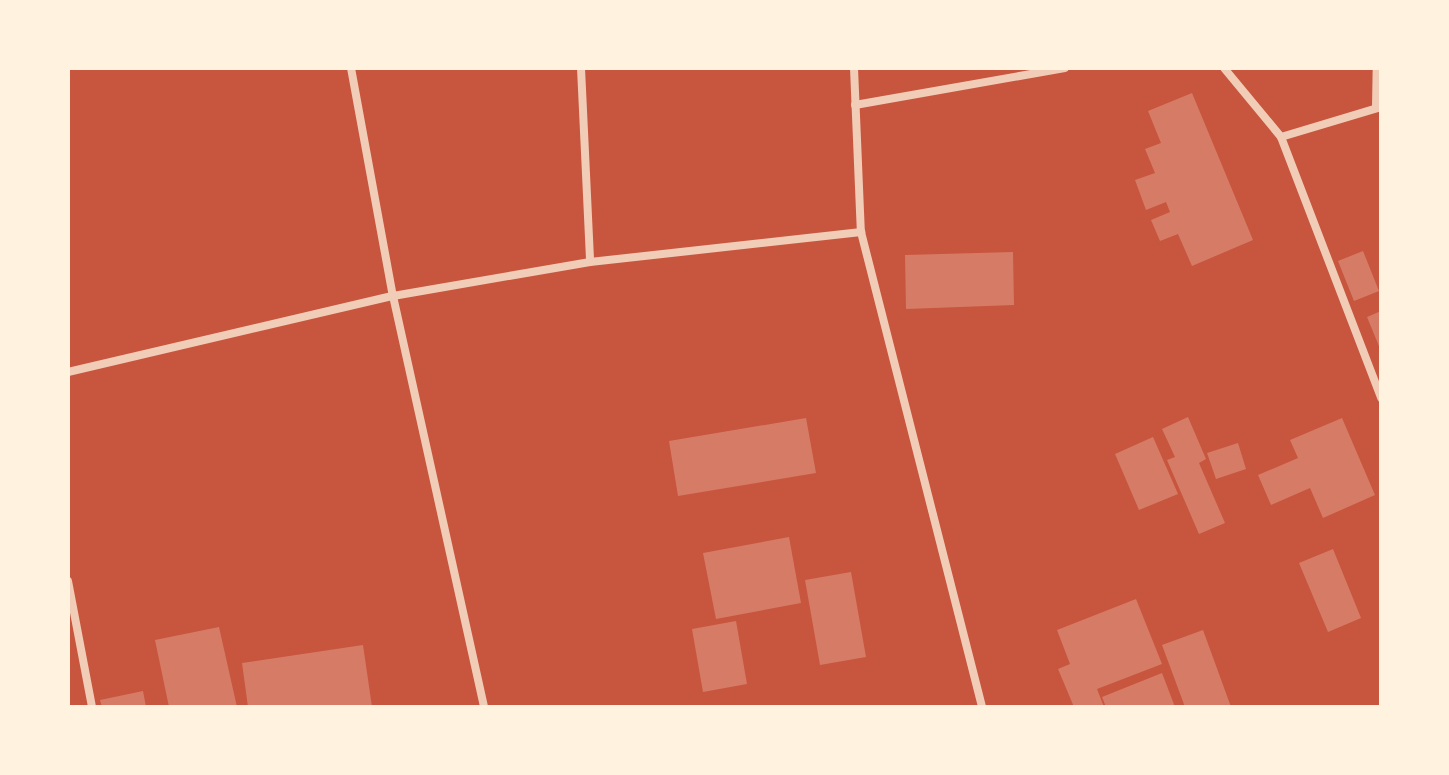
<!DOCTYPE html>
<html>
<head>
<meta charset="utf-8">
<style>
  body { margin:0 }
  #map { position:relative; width:1449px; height:775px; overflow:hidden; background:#c8553d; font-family:"IBM Plex Serif",serif }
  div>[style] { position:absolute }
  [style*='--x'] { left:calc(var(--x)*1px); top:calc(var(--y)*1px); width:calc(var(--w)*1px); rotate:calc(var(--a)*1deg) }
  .building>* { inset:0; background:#d67c66 }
  .minor>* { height:8px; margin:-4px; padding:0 4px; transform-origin:4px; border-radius:4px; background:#f1ccb7 }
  span { translate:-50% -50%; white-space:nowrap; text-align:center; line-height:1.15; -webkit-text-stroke:6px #fff3e0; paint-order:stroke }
  .frame { position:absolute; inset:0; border:70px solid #fff3e0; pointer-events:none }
</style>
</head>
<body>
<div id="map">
  <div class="building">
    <div style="clip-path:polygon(1192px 93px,1253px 240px,1192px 266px,1178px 234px,1160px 241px,1151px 220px,1170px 212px,1166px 202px,1146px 210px,1135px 180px,1155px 173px,1145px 149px,1161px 143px,1148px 111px)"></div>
    <div style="clip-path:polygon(1363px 251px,1379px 291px,1354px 301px,1338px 261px)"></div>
    <div style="clip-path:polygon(1013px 252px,1014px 305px,906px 309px,905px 255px)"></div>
    <div style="clip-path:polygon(1381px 311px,1381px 351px,1367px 317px)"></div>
    <div style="clip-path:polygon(1188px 417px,1206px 459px,1199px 463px,1225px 523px,1199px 534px,1167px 460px,1175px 457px,1162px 429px)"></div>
    <div style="clip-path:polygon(806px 418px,816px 473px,678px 496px,669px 441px)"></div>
    <div style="clip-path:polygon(1342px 418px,1375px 495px,1323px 518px,1310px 488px,1271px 505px,1258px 475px,1298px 458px,1290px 440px)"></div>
    <div style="clip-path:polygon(1153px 437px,1178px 494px,1139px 510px,1115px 454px)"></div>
    <div style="clip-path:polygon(1238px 443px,1246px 469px,1216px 479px,1207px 453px)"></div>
    <div style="clip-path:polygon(789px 537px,801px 603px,716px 619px,703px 553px)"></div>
    <div style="clip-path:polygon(1333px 549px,1361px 618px,1328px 632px,1299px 563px)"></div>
    <div style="clip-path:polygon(851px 572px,866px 657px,820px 665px,805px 580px)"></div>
    <div style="clip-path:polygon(1136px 599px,1162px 664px,1097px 689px,1104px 707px,1074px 707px,1058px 669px,1070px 664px,1057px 630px)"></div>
    <div style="clip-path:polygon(736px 621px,747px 684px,703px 692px,692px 629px)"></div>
    <div style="clip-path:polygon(219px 627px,237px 707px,169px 707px,155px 640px)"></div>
    <div style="clip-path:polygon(1203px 630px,1231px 707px,1185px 707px,1162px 645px)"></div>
    <div style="clip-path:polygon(363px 645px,372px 707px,248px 707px,242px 663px)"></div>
    <div style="clip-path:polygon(1162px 673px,1175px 707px,1106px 707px,1102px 697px)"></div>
    <div style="clip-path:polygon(143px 691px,146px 707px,102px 707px,100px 700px)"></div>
  </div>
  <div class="minor">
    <div style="--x:351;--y:68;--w:232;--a:79.6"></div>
    <div style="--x:393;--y:296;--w:421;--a:77.5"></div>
    <div style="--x:581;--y:68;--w:194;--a:87.3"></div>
    <div style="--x:854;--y:68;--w:164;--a:87.6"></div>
    <div style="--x:861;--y:232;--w:490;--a:75.7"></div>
    <div style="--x:1224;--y:68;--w:89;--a:50.4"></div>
    <div style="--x:1281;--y:137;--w:104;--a:-16.7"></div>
    <div style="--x:855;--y:105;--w:213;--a:-10"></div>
    <div style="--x:1376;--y:107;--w:39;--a:-89"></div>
    <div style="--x:1281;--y:137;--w:280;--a:69"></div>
    <div style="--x:68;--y:372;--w:334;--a:-13.2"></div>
    <div style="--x:393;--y:296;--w:200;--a:-9.8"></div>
    <div style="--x:590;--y:262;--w:273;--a:-6.3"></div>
    <div style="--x:68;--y:581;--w:128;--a:79.2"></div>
  </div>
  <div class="frame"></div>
</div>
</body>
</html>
